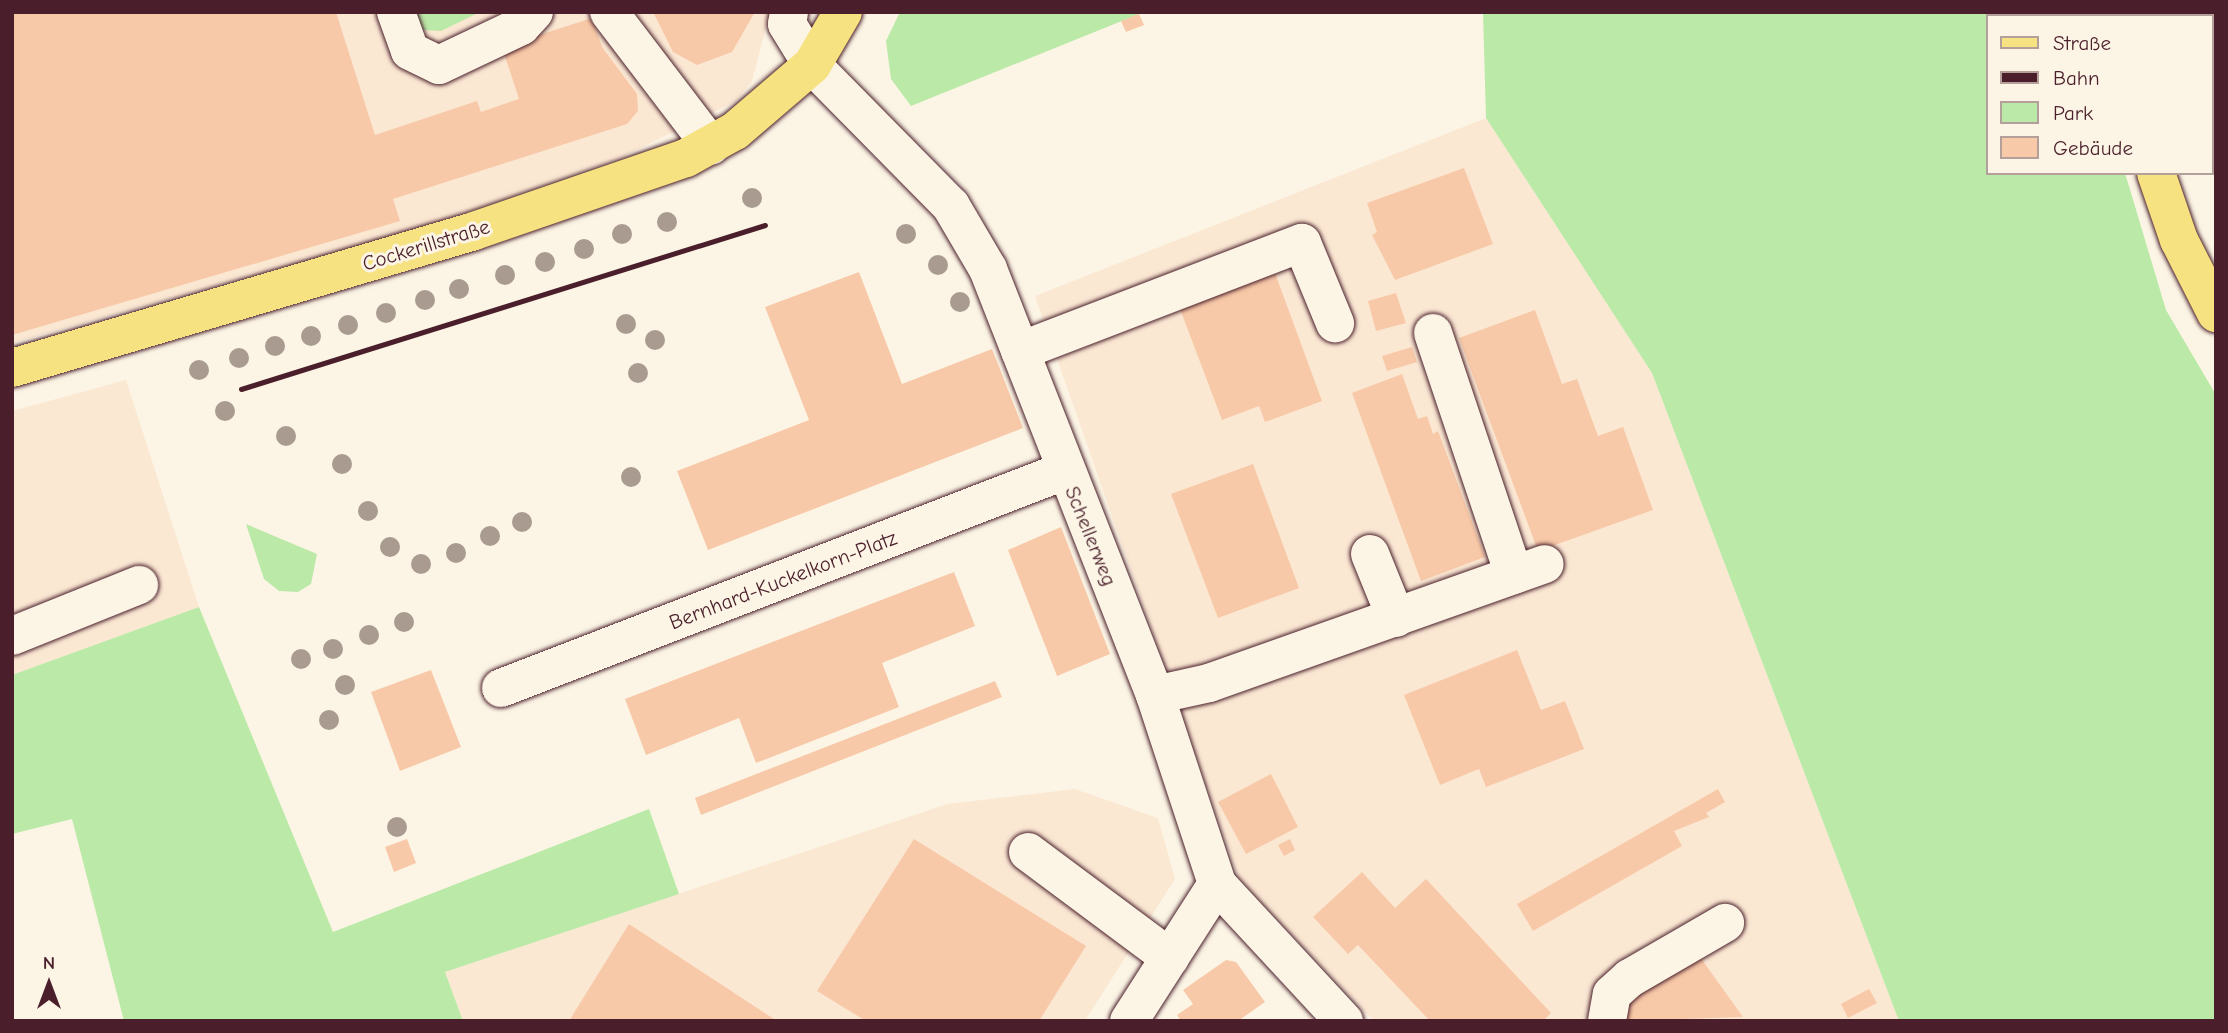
<!DOCTYPE html>
<html>
<head>
<meta charset="utf-8">
<style>
  body { margin:0 }
  #map { position:relative; width:2228px; height:1033px; overflow:hidden; background:#fcf5e5; font-family:"Comic Neue",sans-serif }
  div>[style] { position:absolute }
  [style*='--x'] { left:calc(var(--x)*1px); top:calc(var(--y)*1px); width:calc(var(--w)*1px); rotate:calc(var(--a)*1deg) }
  .built>* { inset:0; background:#fbe8d3 }
  .green>* { inset:0; background:#bbe9a7 }
  .building>* { inset:0; background:#f8c9a8 }
  .roads { filter:drop-shadow(0 0 2px #4a1f2b) drop-shadow(0 0 2px #4a1f2b) }
  .minor>* { height:38px; margin:-19px; padding:0 19px; transform-origin:19px; border-radius:19px; background:#fcf5e5 }
  .major>* { height:38px; margin:-19px; padding:0 19px; transform-origin:19px; border-radius:19px; background:#f7e281 }
  .rail>* { height:5px; margin:-2.5px; padding:0 2.5px; transform-origin:2.5px; border-radius:2.5px; background:#4a1f2b }
  .trees>* { width:20px; height:20px; margin:-10px; border-radius:50%; background:#aa9b90 }
  span { translate:-50% -50%; white-space:nowrap; text-align:center; line-height:1.15; -webkit-text-stroke:6px #fcf5e5; paint-order:stroke }
  .street-label { font-size:21px; color:#4a1f2b }
  .frame { position:absolute; inset:0; border:14px solid #4a1f2b; pointer-events:none }
  .legend { position:absolute; left:1986px; top:14px; width:228px; height:161px; box-sizing:border-box; background:#fcf5e5; border:2px solid #b59f9b; margin:0; padding:9px 12px; list-style:none; font-size:21px; color:#4a1f2b }
  .legend li { display:flex; align-items:center; gap:14px; height:35px }
  .legend b { width:35px; border:2px solid #b59f9b }
  .north { position:absolute; left:14px; top:949px; width:70px; height:70px; -webkit-text-stroke:5px #fcf5e5; paint-order:stroke; rotate:0deg; font-size:19px; font-weight:700; line-height:28px; text-align:center; color:#4a1f2b }
  .north::after { content:''; display:block; margin:auto; width:24px; height:32px; background:#4a1f2b; clip-path:polygon(50% 0,100% 100%,50% 72%,0 100%) }
</style>
</head>
<body>
<div id="map">
  <div class="built">
    <div style="clip-path:polygon(12px 12px,770px 12px,752px 81px,736px 101px,620px 158px,418px 229px,12px 343px)"></div>
    <div style="clip-path:polygon(1486px 118px,1652px 373px,1899px 1021px,1374px 1021px,1239px 879px,1035px 296px)"></div>
    <div style="clip-path:polygon(126px 380px,199px 607px,12px 675px,12px 411px)"></div>
    <div style="clip-path:polygon(1075px 789px,1158px 818px,1175px 879px,1085px 1021px,463px 1021px,445px 972px,947px 804px)"></div>
  </div>
  <div class="green">
    <div style="clip-path:polygon(411px 12px,480px 12px,441px 31px,423px 30px)"></div>
    <div style="clip-path:polygon(900px 12px,1144px 12px,911px 106px,891px 79px,886px 41px)"></div>
    <div style="clip-path:polygon(1483px 12px,2109px 12px,1988px 16px,1988px 173px,2125px 173px,2166px 310px,2216px 395px,2216px 1021px,1899px 1021px,1652px 373px,1486px 118px)"></div>
    <div style="clip-path:polygon(246px 524px,317px 554px,311px 584px,298px 592px,279px 591px,264px 579px)"></div>
    <div style="clip-path:polygon(199px 607px,333px 932px,649px 809px,679px 894px,445px 972px,463px 1021px,124px 1021px,72px 819px,12px 834px,12px 675px)"></div>
  </div>
  <div class="building">
    <div style="clip-path:polygon(12px 12px,336px 12px,375px 135px,477px 101px,481px 112px,519px 99px,502px 47px,592px 18px,602px 47px,637px 94px,638px 111px,627px 124px,393px 199px,400px 221px,12px 335px)"></div>
    <div style="clip-path:polygon(653px 12px,755px 12px,732px 52px,697px 65px,673px 52px)"></div>
    <div style="clip-path:polygon(1139px 14px,1144px 25px,1126px 32px,1121px 21px)"></div>
    <div style="clip-path:polygon(1464px 168px,1493px 244px,1395px 280px,1372px 235px,1377px 232px,1367px 203px)"></div>
    <div style="clip-path:polygon(859px 272px,902px 384px,992px 349px,1023px 428px,708px 550px,677px 471px,809px 420px,765px 307px)"></div>
    <div style="clip-path:polygon(1275px 273px,1322px 401px,1265px 422px,1259px 406px,1222px 420px,1180px 309px)"></div>
    <div style="clip-path:polygon(1396px 293px,1406px 323px,1376px 331px,1368px 301px)"></div>
    <div style="clip-path:polygon(1535px 310px,1562px 384px,1577px 379px,1598px 436px,1623px 427px,1653px 510px,1538px 551px,1459px 338px)"></div>
    <div style="clip-path:polygon(1412px 347px,1417px 362px,1387px 371px,1382px 356px)"></div>
    <div style="clip-path:polygon(1402px 374px,1418px 419px,1427px 416px,1433px 434px,1438px 431px,1485px 557px,1421px 581px,1352px 393px)"></div>
    <div style="clip-path:polygon(1253px 464px,1299px 588px,1218px 618px,1171px 494px)"></div>
    <div style="clip-path:polygon(1061px 527px,1110px 654px,1057px 676px,1008px 550px)"></div>
    <div style="clip-path:polygon(954px 572px,975px 626px,882px 663px,899px 707px,756px 763px,739px 718px,646px 755px,625px 699px)"></div>
    <div style="clip-path:polygon(1517px 650px,1541px 710px,1565px 701px,1584px 749px,1486px 787px,1479px 769px,1440px 785px,1404px 695px)"></div>
    <div style="clip-path:polygon(431px 670px,461px 747px,400px 771px,371px 692px)"></div>
    <div style="clip-path:polygon(995px 681px,1002px 697px,701px 815px,695px 798px)"></div>
    <div style="clip-path:polygon(1271px 774px,1298px 827px,1246px 854px,1218px 802px)"></div>
    <div style="clip-path:polygon(1718px 789px,1725px 802px,1706px 813px,1709px 817px,1674px 831px,1682px 846px,1533px 931px,1517px 904px)"></div>
    <div style="clip-path:polygon(407px 839px,416px 863px,394px 872px,385px 847px)"></div>
    <div style="clip-path:polygon(914px 839px,1086px 946px,1039px 1021px,866px 1021px,817px 991px)"></div>
    <div style="clip-path:polygon(1290px 839px,1295px 850px,1284px 856px,1278px 845px)"></div>
    <div style="clip-path:polygon(1362px 872px,1395px 908px,1426px 879px,1551px 1013px,1543px 1021px,1430px 1021px,1358px 945px,1348px 954px,1313px 917px)"></div>
    <div style="clip-path:polygon(629px 924px,777px 1021px,569px 1021px)"></div>
    <div style="clip-path:polygon(1695px 950px,1743px 1017px,1624px 1021px,1625px 1000px)"></div>
    <div style="clip-path:polygon(1226px 960px,1236px 962px,1265px 1002px,1238px 1021px,1181px 1021px,1177px 1015px,1193px 1004px,1183px 990px)"></div>
    <div style="clip-path:polygon(1869px 989px,1877px 1003px,1848px 1018px,1841px 1004px)"></div>
  </div>
  <div class="roads">
    <div class="minor">
      <div style="--x:396;--y:12;--w:41;--a:70.3"></div>
      <div style="--x:410;--y:51;--w:32;--a:26"></div>
      <div style="--x:439;--y:65;--w:91;--a:-25.4"></div>
      <div style="--x:521;--y:26;--w:19;--a:-47"></div>
      <div style="--x:609;--y:12;--w:168;--a:52.7"></div>
      <div style="--x:789;--y:12;--w:12;--a:99"></div>
      <div style="--x:787;--y:24;--w:48;--a:58.6"></div>
      <div style="--x:812;--y:65;--w:198;--a:45.4"></div>
      <div style="--x:951;--y:206;--w:73;--a:59.6"></div>
      <div style="--x:988;--y:269;--w:458;--a:68.6"></div>
      <div style="--x:1155;--y:695;--w:199;--a:71.8"></div>
      <div style="--x:1217;--y:884;--w:187;--a:47.2"></div>
      <div style="--x:1433;--y:333;--w:255;--a:71.5"></div>
      <div style="--x:1020;--y:351;--w:302;--a:-21"></div>
      <div style="--x:1302;--y:243;--w:87;--a:67.6"></div>
      <div style="--x:1370;--y:554;--w:69;--a:67.9"></div>
      <div style="--x:12;--y:636;--w:137;--a:-21.9"></div>
      <div style="--x:501;--y:688;--w:603;--a:-21.08"></div>
      <div style="--x:1155;--y:695;--w:55;--a:-12.5"></div>
      <div style="--x:1209;--y:683;--w:356;--a:-19.5"></div>
      <div style="--x:1028;--y:852;--w:177;--a:36.7"></div>
      <div style="--x:1129;--y:1021;--w:163;--a:-57.3"></div>
      <div style="--x:1607;--y:1021;--w:27;--a:-80"></div>
      <div style="--x:1612;--y:994;--w:24;--a:-42"></div>
      <div style="--x:1630;--y:978;--w:110;--a:-30.1"></div>
    </div>
    <div class="major">
      <div style="--x:2141;--y:16;--w:4;--a:-90"></div>
      <div style="--x:2156;--y:173;--w:71;--a:71.1"></div>
      <div style="--x:2179;--y:240;--w:82;--a:63.1"></div>
      <div style="--x:12;--y:368;--w:482;--a:-16.5"></div>
      <div style="--x:474;--y:231;--w:224;--a:-19"></div>
      <div style="--x:686;--y:158;--w:56;--a:-28.9"></div>
      <div style="--x:735;--y:131;--w:101;--a:-40.6"></div>
      <div style="--x:812;--y:65;--w:61;--a:-59.7"></div>
    </div>
  </div>
  <div class="rail">
    <div style="--x:241;--y:389;--w:549;--a:-17.38"></div>
  </div>
  <div class="trees">
    <div style="left:752px;top:198px"></div>
    <div style="left:667px;top:222px"></div>
    <div style="left:622px;top:234px"></div>
    <div style="left:906px;top:234px"></div>
    <div style="left:584px;top:249px"></div>
    <div style="left:545px;top:262px"></div>
    <div style="left:938px;top:265px"></div>
    <div style="left:505px;top:275px"></div>
    <div style="left:459px;top:289px"></div>
    <div style="left:425px;top:300px"></div>
    <div style="left:960px;top:302px"></div>
    <div style="left:386px;top:313px"></div>
    <div style="left:626px;top:324px"></div>
    <div style="left:348px;top:325px"></div>
    <div style="left:311px;top:336px"></div>
    <div style="left:655px;top:340px"></div>
    <div style="left:275px;top:346px"></div>
    <div style="left:239px;top:358px"></div>
    <div style="left:199px;top:370px"></div>
    <div style="left:638px;top:373px"></div>
    <div style="left:225px;top:411px"></div>
    <div style="left:286px;top:436px"></div>
    <div style="left:342px;top:464px"></div>
    <div style="left:631px;top:477px"></div>
    <div style="left:368px;top:511px"></div>
    <div style="left:522px;top:522px"></div>
    <div style="left:490px;top:536px"></div>
    <div style="left:390px;top:547px"></div>
    <div style="left:456px;top:553px"></div>
    <div style="left:421px;top:564px"></div>
    <div style="left:404px;top:622px"></div>
    <div style="left:369px;top:635px"></div>
    <div style="left:333px;top:649px"></div>
    <div style="left:301px;top:659px"></div>
    <div style="left:345px;top:685px"></div>
    <div style="left:329px;top:720px"></div>
    <div style="left:397px;top:827px"></div>
  </div>
  <div class="street-label">
    <span style="left:426px;top:245px;rotate:-17deg">Cockerillstraße</span>
    <span style="left:1091px;top:536px;rotate:68deg">Schellerweg</span>
    <span style="left:783px;top:580px;rotate:-21deg">Bernhard-Kuckelkorn-Platz</span>
  </div>
  <div class="frame"></div>
  <ul class="legend">
  <li><b style="height:9px;background:#f7e281"></b>Straße</li>
  <li><b style="height:9px;background:#4a1f2b"></b>Bahn</li>
  <li><b style="height:19px;background:#bbe9a7"></b>Park</li>
  <li><b style="height:19px;background:#f8c9a8"></b>Gebäude</li>
  </ul>
  <div class="north">N</div>
</div>
</body>
</html>
